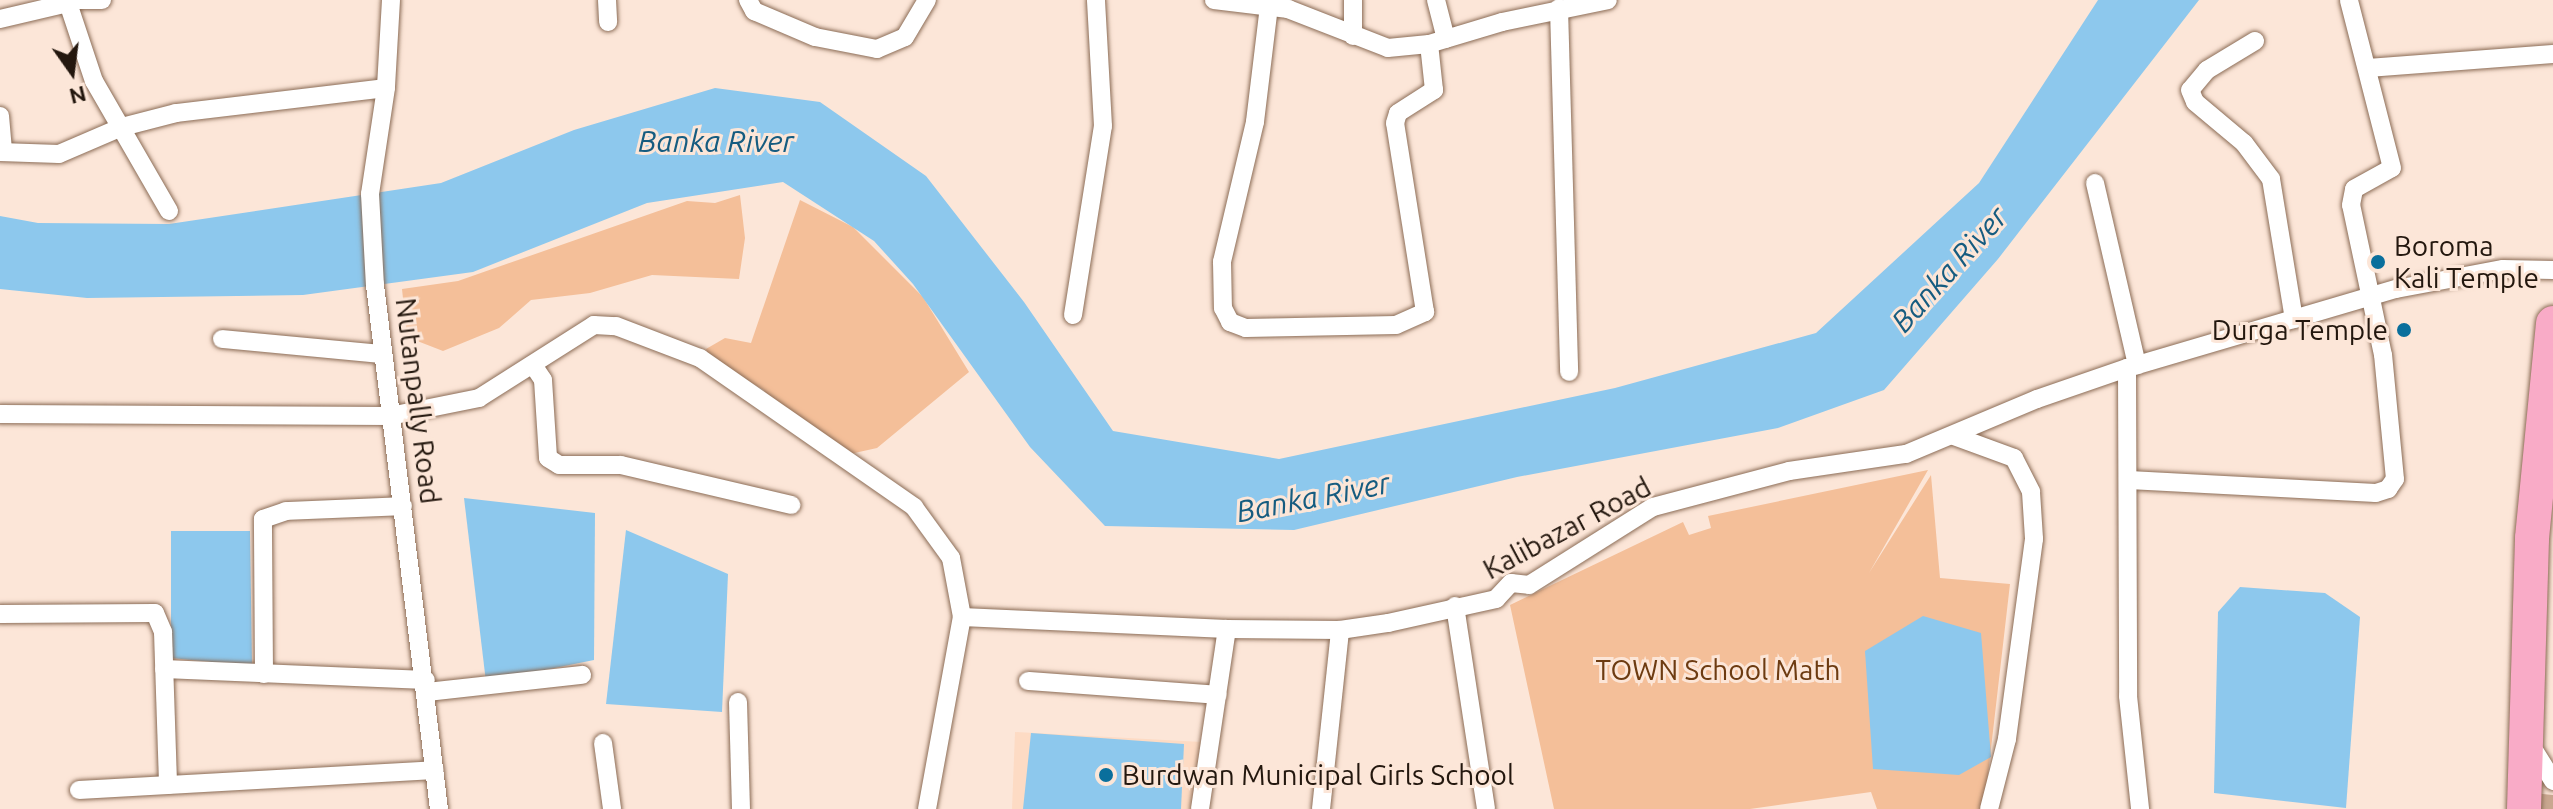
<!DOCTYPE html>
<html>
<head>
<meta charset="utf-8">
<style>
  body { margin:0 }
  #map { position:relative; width:2553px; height:809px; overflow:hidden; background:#fce6d8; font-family:Ubuntu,sans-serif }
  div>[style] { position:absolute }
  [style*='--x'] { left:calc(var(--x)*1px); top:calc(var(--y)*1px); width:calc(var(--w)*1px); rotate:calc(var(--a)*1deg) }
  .built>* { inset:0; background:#fddbc4 }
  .green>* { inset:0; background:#f4bf99 }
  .water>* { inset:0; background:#8dc8ed }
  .building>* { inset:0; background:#c9a790 }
  .roads { filter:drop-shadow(0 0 2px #8b6c56) drop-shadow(0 0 2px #8b6c56) }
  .street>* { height:18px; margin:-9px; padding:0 9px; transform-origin:9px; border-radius:9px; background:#fff }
  .highway>* { height:34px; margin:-17px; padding:0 17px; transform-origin:17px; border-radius:17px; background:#f9abc7 }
  .dots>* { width:22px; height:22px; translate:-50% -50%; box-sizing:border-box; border:4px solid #fce6d8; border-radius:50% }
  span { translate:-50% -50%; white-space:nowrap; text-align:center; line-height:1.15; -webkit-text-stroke:6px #fce6d8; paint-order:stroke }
  .poi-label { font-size:28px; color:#23170e }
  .left { translate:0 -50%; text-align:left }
  .right { translate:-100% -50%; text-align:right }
  .street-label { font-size:28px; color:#23170e }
  .park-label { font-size:28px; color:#6d3b11 }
  .water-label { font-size:30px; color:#165c80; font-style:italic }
  .north { position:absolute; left:32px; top:32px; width:80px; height:80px; -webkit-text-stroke:6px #fce6d8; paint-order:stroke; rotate:166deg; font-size:22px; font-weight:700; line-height:32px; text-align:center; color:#23170e }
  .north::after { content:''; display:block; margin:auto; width:28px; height:36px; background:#23170e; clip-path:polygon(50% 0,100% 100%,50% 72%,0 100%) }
</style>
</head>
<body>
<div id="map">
  <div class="built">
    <div style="clip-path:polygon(1015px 732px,1202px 742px,1194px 809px,1012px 809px)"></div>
  </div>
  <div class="green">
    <div style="clip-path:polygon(740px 195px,745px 238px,739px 279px,652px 275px,590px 293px,531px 300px,499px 328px,443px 351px,407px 337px,402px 289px,458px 281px,687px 201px,715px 203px)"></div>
    <div style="clip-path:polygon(800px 200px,853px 227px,923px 297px,969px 372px,877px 448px,850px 454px,772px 407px,764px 390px,709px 358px,706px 349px,725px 338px,751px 343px)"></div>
    <div style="clip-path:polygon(1928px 470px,1869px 573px,1931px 475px,1940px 578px,2010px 584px,1984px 809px,1877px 809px,1871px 792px,1750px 809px,1554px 809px,1510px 605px,1683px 522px,1689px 535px,1711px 528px,1708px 516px)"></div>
  </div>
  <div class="water">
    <div style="clip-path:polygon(2098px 0,2199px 0,1998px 259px,1884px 390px,1778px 428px,1517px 477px,1294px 530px,1105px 526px,1030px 447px,913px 284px,874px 241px,783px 182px,647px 203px,473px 272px,303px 295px,87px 298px,0 289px,0 216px,38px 223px,169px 224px,441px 183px,574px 130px,715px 88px,820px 102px,926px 176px,1024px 302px,1113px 431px,1279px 459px,1615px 388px,1816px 333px,1979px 183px)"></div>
    <div style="clip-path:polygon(464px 498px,595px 513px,594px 660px,486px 682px)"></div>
    <div style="clip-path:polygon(626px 530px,728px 574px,722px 712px,606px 704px)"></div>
    <div style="clip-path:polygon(171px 531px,250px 531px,252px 666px,171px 658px)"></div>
    <div style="clip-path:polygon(2240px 587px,2325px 593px,2360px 617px,2346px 808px,2214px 793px,2218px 612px)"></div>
    <div style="clip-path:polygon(1923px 616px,1981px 633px,1991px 757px,1959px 775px,1873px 769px,1865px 651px)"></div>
    <div style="clip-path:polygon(1031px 733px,1184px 744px,1181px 809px,1023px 809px)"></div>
  </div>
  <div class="building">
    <div style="clip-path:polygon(2533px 793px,2553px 795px,2553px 809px,2530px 809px)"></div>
  </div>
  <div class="roads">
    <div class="street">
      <div style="--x:63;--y:0;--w:39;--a:0"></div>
      <div style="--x:391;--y:0;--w:88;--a:93.3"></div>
      <div style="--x:386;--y:88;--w:107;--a:98.6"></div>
      <div style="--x:370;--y:194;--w:91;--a:86.9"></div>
      <div style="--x:375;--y:285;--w:528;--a:83.04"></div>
      <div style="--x:607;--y:0;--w:22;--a:87"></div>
      <div style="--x:748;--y:0;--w:13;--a:61"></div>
      <div style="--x:754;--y:11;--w:66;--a:23.1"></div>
      <div style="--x:815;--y:37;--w:63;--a:11"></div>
      <div style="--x:877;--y:49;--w:30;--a:-23"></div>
      <div style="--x:905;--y:37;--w:43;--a:-59.3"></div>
      <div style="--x:1214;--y:0;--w:75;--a:6.9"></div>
      <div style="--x:1288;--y:9;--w:107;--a:21.3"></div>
      <div style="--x:1388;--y:48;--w:41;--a:-5.6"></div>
      <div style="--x:1429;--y:44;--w:76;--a:-16.8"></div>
      <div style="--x:1502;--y:22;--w:108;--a:-11.7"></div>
      <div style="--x:1353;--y:0;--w:36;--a:90"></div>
      <div style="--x:1436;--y:0;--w:40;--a:75.6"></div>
      <div style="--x:1269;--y:6;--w:117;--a:96.9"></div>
      <div style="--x:1255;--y:122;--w:144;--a:103.3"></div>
      <div style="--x:1222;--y:262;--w:46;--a:88.8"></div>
      <div style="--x:1223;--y:308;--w:16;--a:63"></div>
      <div style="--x:1230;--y:322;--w:17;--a:21"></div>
      <div style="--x:1246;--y:328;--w:150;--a:-1.1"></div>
      <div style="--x:1396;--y:325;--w:32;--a:-24"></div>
      <div style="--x:1425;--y:312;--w:191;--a:-99"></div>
      <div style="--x:1395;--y:123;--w:10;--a:-73"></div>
      <div style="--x:1398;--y:113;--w:43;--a:-32.6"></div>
      <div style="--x:1434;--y:90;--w:46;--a:-96.2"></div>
      <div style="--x:1559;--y:8;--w:364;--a:88.4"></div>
      <div style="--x:0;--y:19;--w:70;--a:-13.2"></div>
      <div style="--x:68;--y:3;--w:82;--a:71.6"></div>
      <div style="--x:94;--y:81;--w:150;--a:60"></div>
      <div style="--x:2255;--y:41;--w:56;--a:148.9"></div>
      <div style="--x:2207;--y:70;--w:26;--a:130"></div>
      <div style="--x:2190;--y:90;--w:13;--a:67"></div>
      <div style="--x:2195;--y:102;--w:64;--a:39.9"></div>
      <div style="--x:2244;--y:143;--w:45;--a:53.1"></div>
      <div style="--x:2271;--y:179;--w:142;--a:80.7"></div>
      <div style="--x:2367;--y:68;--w:187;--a:-4.3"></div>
      <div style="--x:0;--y:116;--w:36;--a:85"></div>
      <div style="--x:0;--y:152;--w:59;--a:1.9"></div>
      <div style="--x:59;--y:154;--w:69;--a:-23.2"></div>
      <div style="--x:122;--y:127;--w:56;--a:-14.5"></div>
      <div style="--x:176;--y:113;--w:211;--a:-6.8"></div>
      <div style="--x:2095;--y:183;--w:187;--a:77"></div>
      <div style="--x:1073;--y:315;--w:191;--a:-81"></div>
      <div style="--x:1103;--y:126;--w:126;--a:-93.2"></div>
      <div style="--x:222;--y:339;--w:159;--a:5.4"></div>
      <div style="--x:533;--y:365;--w:18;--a:56"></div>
      <div style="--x:543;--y:380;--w:78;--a:86.3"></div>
      <div style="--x:548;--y:458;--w:13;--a:32"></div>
      <div style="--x:559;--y:465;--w:62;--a:0"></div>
      <div style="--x:621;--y:465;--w:175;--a:13.2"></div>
      <div style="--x:2127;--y:368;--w:328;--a:89.8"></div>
      <div style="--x:2128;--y:696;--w:114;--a:83.9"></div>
      <div style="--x:0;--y:414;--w:390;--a:0.3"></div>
      <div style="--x:390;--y:416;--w:91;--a:-11.4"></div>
      <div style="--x:479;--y:398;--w:136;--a:-32.4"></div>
      <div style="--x:594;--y:325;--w:22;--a:3"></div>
      <div style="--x:616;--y:326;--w:90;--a:20.9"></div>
      <div style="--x:700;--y:358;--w:261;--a:34.8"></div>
      <div style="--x:914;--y:507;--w:63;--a:54"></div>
      <div style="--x:951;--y:558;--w:60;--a:79.4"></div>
      <div style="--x:1954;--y:436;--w:64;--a:20.1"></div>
      <div style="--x:2014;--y:458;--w:38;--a:63"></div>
      <div style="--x:2031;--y:492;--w:47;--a:86.3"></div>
      <div style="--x:2034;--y:539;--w:202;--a:97.7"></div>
      <div style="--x:2007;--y:739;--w:72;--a:104.4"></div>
      <div style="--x:2129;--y:480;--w:247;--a:3"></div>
      <div style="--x:2376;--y:493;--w:13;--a:-18"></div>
      <div style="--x:2388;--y:489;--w:12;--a:-55"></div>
      <div style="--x:2395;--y:479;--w:125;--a:-95.5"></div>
      <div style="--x:2383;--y:355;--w:153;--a:-102"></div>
      <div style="--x:2351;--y:205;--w:16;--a:-79"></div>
      <div style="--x:2354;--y:189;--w:43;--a:-28.9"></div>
      <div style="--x:2392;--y:168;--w:173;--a:-104.4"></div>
      <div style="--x:1455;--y:606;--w:205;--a:81.3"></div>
      <div style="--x:0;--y:614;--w:155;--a:-0.4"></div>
      <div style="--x:155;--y:613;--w:21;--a:67"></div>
      <div style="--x:163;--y:632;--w:153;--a:88.1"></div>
      <div style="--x:164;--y:669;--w:262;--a:2.4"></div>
      <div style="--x:264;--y:674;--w:155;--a:-90.4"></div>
      <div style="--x:263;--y:519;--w:24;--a:-19"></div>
      <div style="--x:286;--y:511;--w:117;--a:-2.4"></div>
      <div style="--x:1028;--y:681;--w:190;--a:4.2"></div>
      <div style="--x:427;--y:692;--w:156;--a:-6.3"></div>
      <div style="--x:738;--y:702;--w:107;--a:88.4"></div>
      <div style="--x:603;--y:743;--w:67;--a:82.2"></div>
      <div style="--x:2532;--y:747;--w:40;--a:58"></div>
      <div style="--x:79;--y:790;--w:356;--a:-3.2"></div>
      <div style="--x:927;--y:809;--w:195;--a:-79.7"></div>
      <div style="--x:962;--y:617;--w:265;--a:2.6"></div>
      <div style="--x:1227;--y:629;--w:113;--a:0.5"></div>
      <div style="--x:1340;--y:630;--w:49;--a:-8.3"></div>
      <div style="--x:1388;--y:623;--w:111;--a:-12.5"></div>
      <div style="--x:1496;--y:599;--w:22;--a:-47"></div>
      <div style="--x:1511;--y:583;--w:18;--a:6"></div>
      <div style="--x:1529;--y:585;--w:146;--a:-32.2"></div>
      <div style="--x:1653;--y:507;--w:141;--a:-14.8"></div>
      <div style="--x:1789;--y:471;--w:118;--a:-8.3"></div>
      <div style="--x:1906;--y:454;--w:142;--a:-22.8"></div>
      <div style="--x:2037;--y:399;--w:95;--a:-19"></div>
      <div style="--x:2127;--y:368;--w:280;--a:-16.4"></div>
      <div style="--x:2396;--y:289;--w:109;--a:-10.6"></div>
      <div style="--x:2503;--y:269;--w:50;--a:1.1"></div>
      <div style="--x:1200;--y:809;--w:182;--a:-81.5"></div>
      <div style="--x:1321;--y:809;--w:180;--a:-83.9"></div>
    </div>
    <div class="highway">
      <div style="--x:2524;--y:809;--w:271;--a:-88.3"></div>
      <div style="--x:2532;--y:538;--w:216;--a:-84.4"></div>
    </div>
  </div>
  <div class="dots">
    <div style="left:2378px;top:262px;background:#0a6f9c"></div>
    <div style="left:2404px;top:330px;background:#0a6f9c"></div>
    <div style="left:1106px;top:775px;background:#0a6f9c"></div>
  </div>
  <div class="poi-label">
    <span class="left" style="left:2394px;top:262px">Boroma<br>Kali Temple</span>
    <span class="right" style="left:2388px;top:330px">Durga Temple</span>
    <span class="left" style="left:1122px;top:775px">Burdwan Municipal Girls School</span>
  </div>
  <div class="street-label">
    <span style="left:418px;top:401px;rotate:83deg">Nutanpally Road</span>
    <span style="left:1567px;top:528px;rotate:-28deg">Kalibazar Road</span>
  </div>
  <div class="park-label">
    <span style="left:1718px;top:670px">TOWN School Math</span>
  </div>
  <div class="water-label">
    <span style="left:716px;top:141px">Banka River</span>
    <span style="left:1949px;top:269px;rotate:-48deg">Banka River</span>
    <span style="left:1313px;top:497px;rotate:-11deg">Banka River</span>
  </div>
  <div class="north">N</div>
</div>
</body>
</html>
